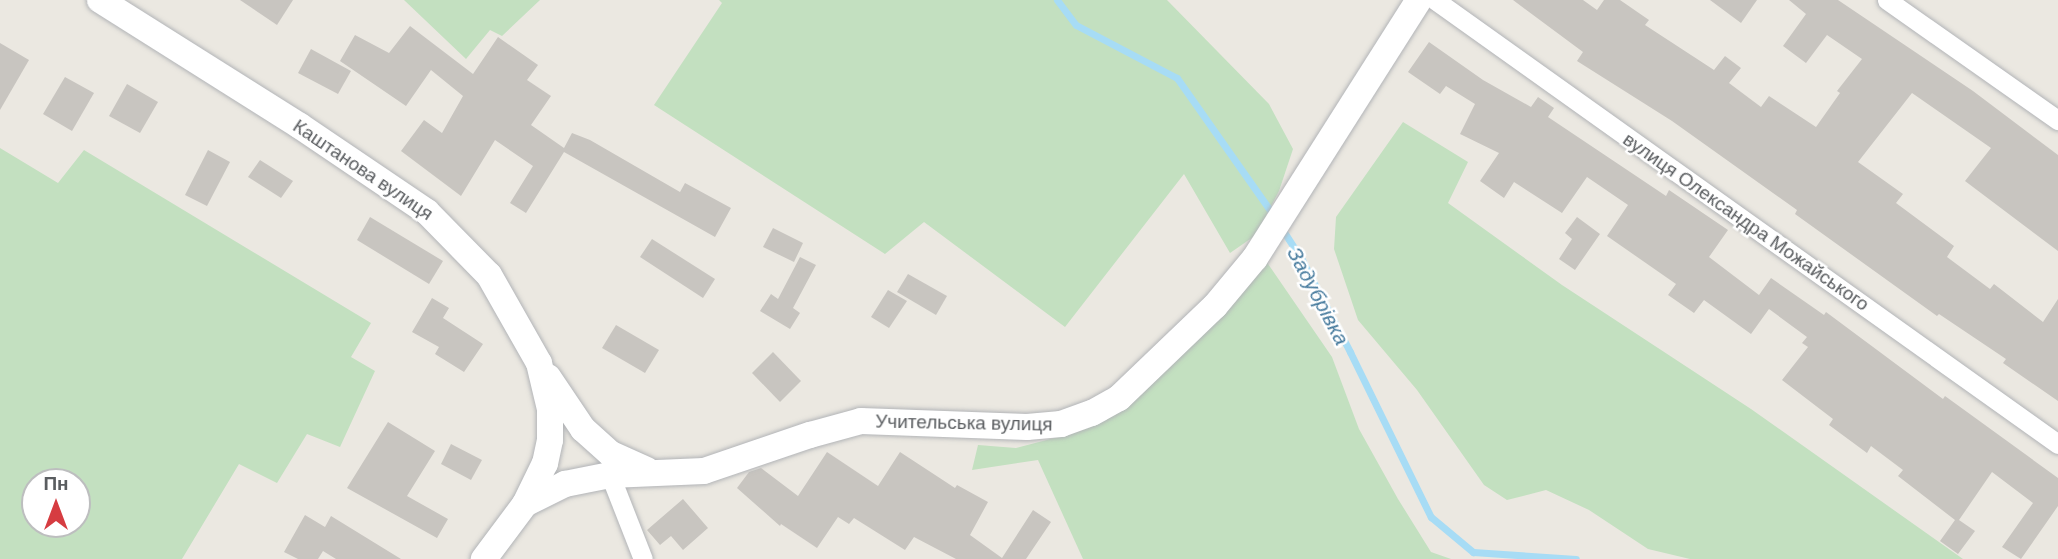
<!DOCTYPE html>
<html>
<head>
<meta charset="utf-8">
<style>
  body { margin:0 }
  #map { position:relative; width:2058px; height:559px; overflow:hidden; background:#ebe8e1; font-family:"DM Sans",sans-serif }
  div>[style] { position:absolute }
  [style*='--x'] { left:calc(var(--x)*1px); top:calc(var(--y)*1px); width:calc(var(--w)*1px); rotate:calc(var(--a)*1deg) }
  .green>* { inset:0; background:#c3e0c0 }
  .stream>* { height:7px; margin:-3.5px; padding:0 3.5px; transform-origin:3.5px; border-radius:3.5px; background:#a7dcf5 }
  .building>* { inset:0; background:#c8c5c0 }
  .roads { filter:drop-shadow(0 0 2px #b2b4b7) drop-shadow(0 0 2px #b2b4b7) }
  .street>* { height:19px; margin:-9.5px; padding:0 9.5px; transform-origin:9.5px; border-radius:9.5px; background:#fff }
  .secondary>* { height:26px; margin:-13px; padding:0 13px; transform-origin:13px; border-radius:13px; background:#fff }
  span { translate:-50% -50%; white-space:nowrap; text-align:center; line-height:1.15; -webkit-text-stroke:5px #fff; paint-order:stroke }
  .street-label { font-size:19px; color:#5a5d60 }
  .water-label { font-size:21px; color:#44799c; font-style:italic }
  .north { position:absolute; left:21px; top:468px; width:70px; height:70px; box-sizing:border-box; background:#fff; border:2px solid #bdbebf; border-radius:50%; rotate:0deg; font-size:19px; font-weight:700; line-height:28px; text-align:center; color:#5a5d60 }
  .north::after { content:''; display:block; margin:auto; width:24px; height:32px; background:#d63c41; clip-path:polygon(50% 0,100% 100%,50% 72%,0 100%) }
</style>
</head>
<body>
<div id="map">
  <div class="green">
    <div style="clip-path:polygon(404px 0,540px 0,502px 36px,490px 30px,466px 59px)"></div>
    <div style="clip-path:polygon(719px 0,1167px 0,1269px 104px,1293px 149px,1279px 191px,1256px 235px,1230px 253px,1184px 174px,1065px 327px,924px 222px,885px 254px,654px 105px,722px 3px)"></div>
    <div style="clip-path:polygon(1403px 122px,1468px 162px,1448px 203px,1562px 285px,1751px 409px,1963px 559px,1690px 559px,1648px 549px,1589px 510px,1546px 490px,1507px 500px,1484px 485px,1417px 390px,1358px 320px,1334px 249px,1336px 217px)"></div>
    <div style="clip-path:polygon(evenodd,0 148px,58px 183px,84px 150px,371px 323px,351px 357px,375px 371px,340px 447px,307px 434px,277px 483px,239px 464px,182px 559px,0 559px,0 148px,35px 482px,77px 482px,77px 524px,35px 524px,35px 482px)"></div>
    <div style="clip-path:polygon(1264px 258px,1332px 357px,1359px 429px,1398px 499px,1431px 552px,1451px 559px,1083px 559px,1038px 460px,972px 470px,978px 445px,1016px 448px,1062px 436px)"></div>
  </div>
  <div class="stream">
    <div style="--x:1057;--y:0;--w:31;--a:53"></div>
    <div style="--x:1076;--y:25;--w:114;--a:27.7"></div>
    <div style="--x:1177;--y:78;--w:169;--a:54.9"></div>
    <div style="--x:1282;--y:229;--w:37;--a:57"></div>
    <div style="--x:1302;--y:260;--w:104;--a:62.4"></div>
    <div style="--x:1350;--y:352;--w:184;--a:63.9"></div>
    <div style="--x:1431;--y:517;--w:55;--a:39.8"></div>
    <div style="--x:1473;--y:552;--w:103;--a:3.9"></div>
  </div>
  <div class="building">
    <div style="clip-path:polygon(240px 0,293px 0,277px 25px)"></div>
    <div style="clip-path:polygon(1513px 0,1583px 0,1597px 10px,1604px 0,1620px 0,1649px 20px,1645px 25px,1714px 70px,1725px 56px,1741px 68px,1729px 83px,1761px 107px,1769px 96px,1816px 127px,1840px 93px,1837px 91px,1862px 59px,1827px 35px,1806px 63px,1783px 46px,1806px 14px,1789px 0,1838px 0,1973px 91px,2058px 155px,2058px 251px,1965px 181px,1991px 148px,1912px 93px,1858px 162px,1903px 194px,1896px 203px,1954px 246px,1947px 257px,1990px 289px,1994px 284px,2043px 322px,2058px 299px,2058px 401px,2003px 363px,2006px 359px,1939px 314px,1937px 316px,1795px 214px,1797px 210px,1672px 121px,1577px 61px,1583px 52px)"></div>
    <div style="clip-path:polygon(1710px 0,1757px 0,1741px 23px)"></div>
    <div style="clip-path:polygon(410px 26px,473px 74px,498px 37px,538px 65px,527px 80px,551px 96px,531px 125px,564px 148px,572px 133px,590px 140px,680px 192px,685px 183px,731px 208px,715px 237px,564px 152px,526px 213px,510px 203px,533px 166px,495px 140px,461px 196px,401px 151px,424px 120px,442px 133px,463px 96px,431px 70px,406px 106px,340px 61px,355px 35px,389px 53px)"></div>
    <div style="clip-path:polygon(1429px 42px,1483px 80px,1531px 107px,1538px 97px,1554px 108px,1548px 117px,1666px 196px,1669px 190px,1728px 230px,1709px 257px,1759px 295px,1771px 278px,1824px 315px,1826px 312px,1943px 399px,1945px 396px,2058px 478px,2058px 506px,2021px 559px,2002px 547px,2033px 503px,1992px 472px,1959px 520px,1975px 531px,1958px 554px,1940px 541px,1955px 520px,1898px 476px,1903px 470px,1871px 446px,1867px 453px,1829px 425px,1833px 419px,1782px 380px,1808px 347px,1802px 343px,1807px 337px,1769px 309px,1751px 334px,1704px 300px,1694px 313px,1668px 295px,1676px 284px,1607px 236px,1628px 205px,1587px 177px,1562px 213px,1514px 182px,1504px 198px,1480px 181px,1499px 153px,1460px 134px,1475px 104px,1446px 86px,1440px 94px,1408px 72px)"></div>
    <div style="clip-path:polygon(0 43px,29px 60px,0 110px)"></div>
    <div style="clip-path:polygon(311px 49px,351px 71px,338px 94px,298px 73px)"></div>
    <div style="clip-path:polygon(65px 77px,94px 93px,72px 131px,43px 114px)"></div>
    <div style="clip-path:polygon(127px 84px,158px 102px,140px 133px,109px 116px)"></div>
    <div style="clip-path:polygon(208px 150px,230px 162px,207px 206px,185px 195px)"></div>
    <div style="clip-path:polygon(260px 160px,293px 181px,281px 198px,248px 177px)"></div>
    <div style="clip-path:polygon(370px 217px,443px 261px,429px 284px,357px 240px)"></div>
    <div style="clip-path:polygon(1577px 217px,1600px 234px,1575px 270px,1559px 259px,1572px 239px,1565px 233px)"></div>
    <div style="clip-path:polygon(773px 228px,803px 243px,794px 262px,763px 247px)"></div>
    <div style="clip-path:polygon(652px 239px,715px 279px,703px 298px,640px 257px)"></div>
    <div style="clip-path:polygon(800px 257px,816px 265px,793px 308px,800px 313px,790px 329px,760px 311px,771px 294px,778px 299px)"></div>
    <div style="clip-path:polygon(908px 274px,947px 296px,936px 315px,897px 292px)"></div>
    <div style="clip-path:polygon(888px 290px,907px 301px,889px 328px,871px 317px)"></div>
    <div style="clip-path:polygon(432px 298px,449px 308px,443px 318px,483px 344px,464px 372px,435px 354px,439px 347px,412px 332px)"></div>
    <div style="clip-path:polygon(616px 325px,659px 350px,645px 373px,602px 348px)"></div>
    <div style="clip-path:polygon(773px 352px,801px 381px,780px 402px,752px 373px)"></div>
    <div style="clip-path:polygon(388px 422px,435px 451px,407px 496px,448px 519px,437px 538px,347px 488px)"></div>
    <div style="clip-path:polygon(451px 444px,482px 460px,471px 480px,441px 464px)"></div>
    <div style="clip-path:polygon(827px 452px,878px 486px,900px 452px,955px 488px,957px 485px,988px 502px,970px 535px,1002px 558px,1033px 510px,1051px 522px,1026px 559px,956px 559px,914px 537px,905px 550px,854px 518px,849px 524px,838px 517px,817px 548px,781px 524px,780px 526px,737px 488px,749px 472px,761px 468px,798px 496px)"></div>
    <div style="clip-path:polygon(683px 499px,708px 528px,683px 550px,671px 536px,660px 545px,647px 530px)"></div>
    <div style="clip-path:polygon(305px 515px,325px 527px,331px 516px,401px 559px,336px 559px,323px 551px,318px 559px,298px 559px,284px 552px)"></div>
  </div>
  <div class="roads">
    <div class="street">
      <div style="--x:1435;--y:0;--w:765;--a:35.48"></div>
      <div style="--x:1887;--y:0;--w:209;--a:35.1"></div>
      <div style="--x:610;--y:475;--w:90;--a:68.6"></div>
    </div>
    <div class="secondary">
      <div style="--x:100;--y:0;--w:236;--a:32.2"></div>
      <div style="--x:300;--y:126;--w:153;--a:34.1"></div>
      <div style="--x:427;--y:212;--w:88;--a:45.5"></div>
      <div style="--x:489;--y:275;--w:101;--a:60.4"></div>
      <div style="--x:539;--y:363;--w:47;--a:76.6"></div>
      <div style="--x:550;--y:409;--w:31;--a:90"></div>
      <div style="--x:550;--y:440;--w:24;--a:102"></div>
      <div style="--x:545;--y:463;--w:46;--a:116"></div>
      <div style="--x:525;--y:504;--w:69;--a:126.7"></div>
      <div style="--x:548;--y:377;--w:63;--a:56.1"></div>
      <div style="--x:583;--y:429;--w:38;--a:42"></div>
      <div style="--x:611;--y:454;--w:39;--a:24"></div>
      <div style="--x:525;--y:504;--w:45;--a:-26.6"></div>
      <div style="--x:565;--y:484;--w:46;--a:-11.3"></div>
      <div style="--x:610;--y:475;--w:94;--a:-2.4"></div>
      <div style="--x:704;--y:471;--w:112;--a:-18.8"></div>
      <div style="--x:810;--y:435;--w:53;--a:-15.4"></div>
      <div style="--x:861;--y:421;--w:166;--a:2.1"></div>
      <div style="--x:1027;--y:427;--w:34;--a:-5"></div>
      <div style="--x:1061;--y:424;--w:33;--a:-20"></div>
      <div style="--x:1092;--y:413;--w:31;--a:-29"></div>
      <div style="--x:1119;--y:398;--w:133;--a:-43.8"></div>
      <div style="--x:1215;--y:306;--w:62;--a:-50.2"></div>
      <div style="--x:1255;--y:258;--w:306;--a:-57.6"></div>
    </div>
  </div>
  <div class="street-label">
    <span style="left:363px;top:170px;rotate:34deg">Каштанова вулиця</span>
    <span style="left:1746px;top:222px;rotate:35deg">вулиця Олександра Можайського</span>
    <span style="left:964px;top:423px;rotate:1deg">Учительська вулиця</span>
  </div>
  <div class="water-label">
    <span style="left:1318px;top:296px;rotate:62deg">Задубрівка</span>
  </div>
  <div class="north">Пн</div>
</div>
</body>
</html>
